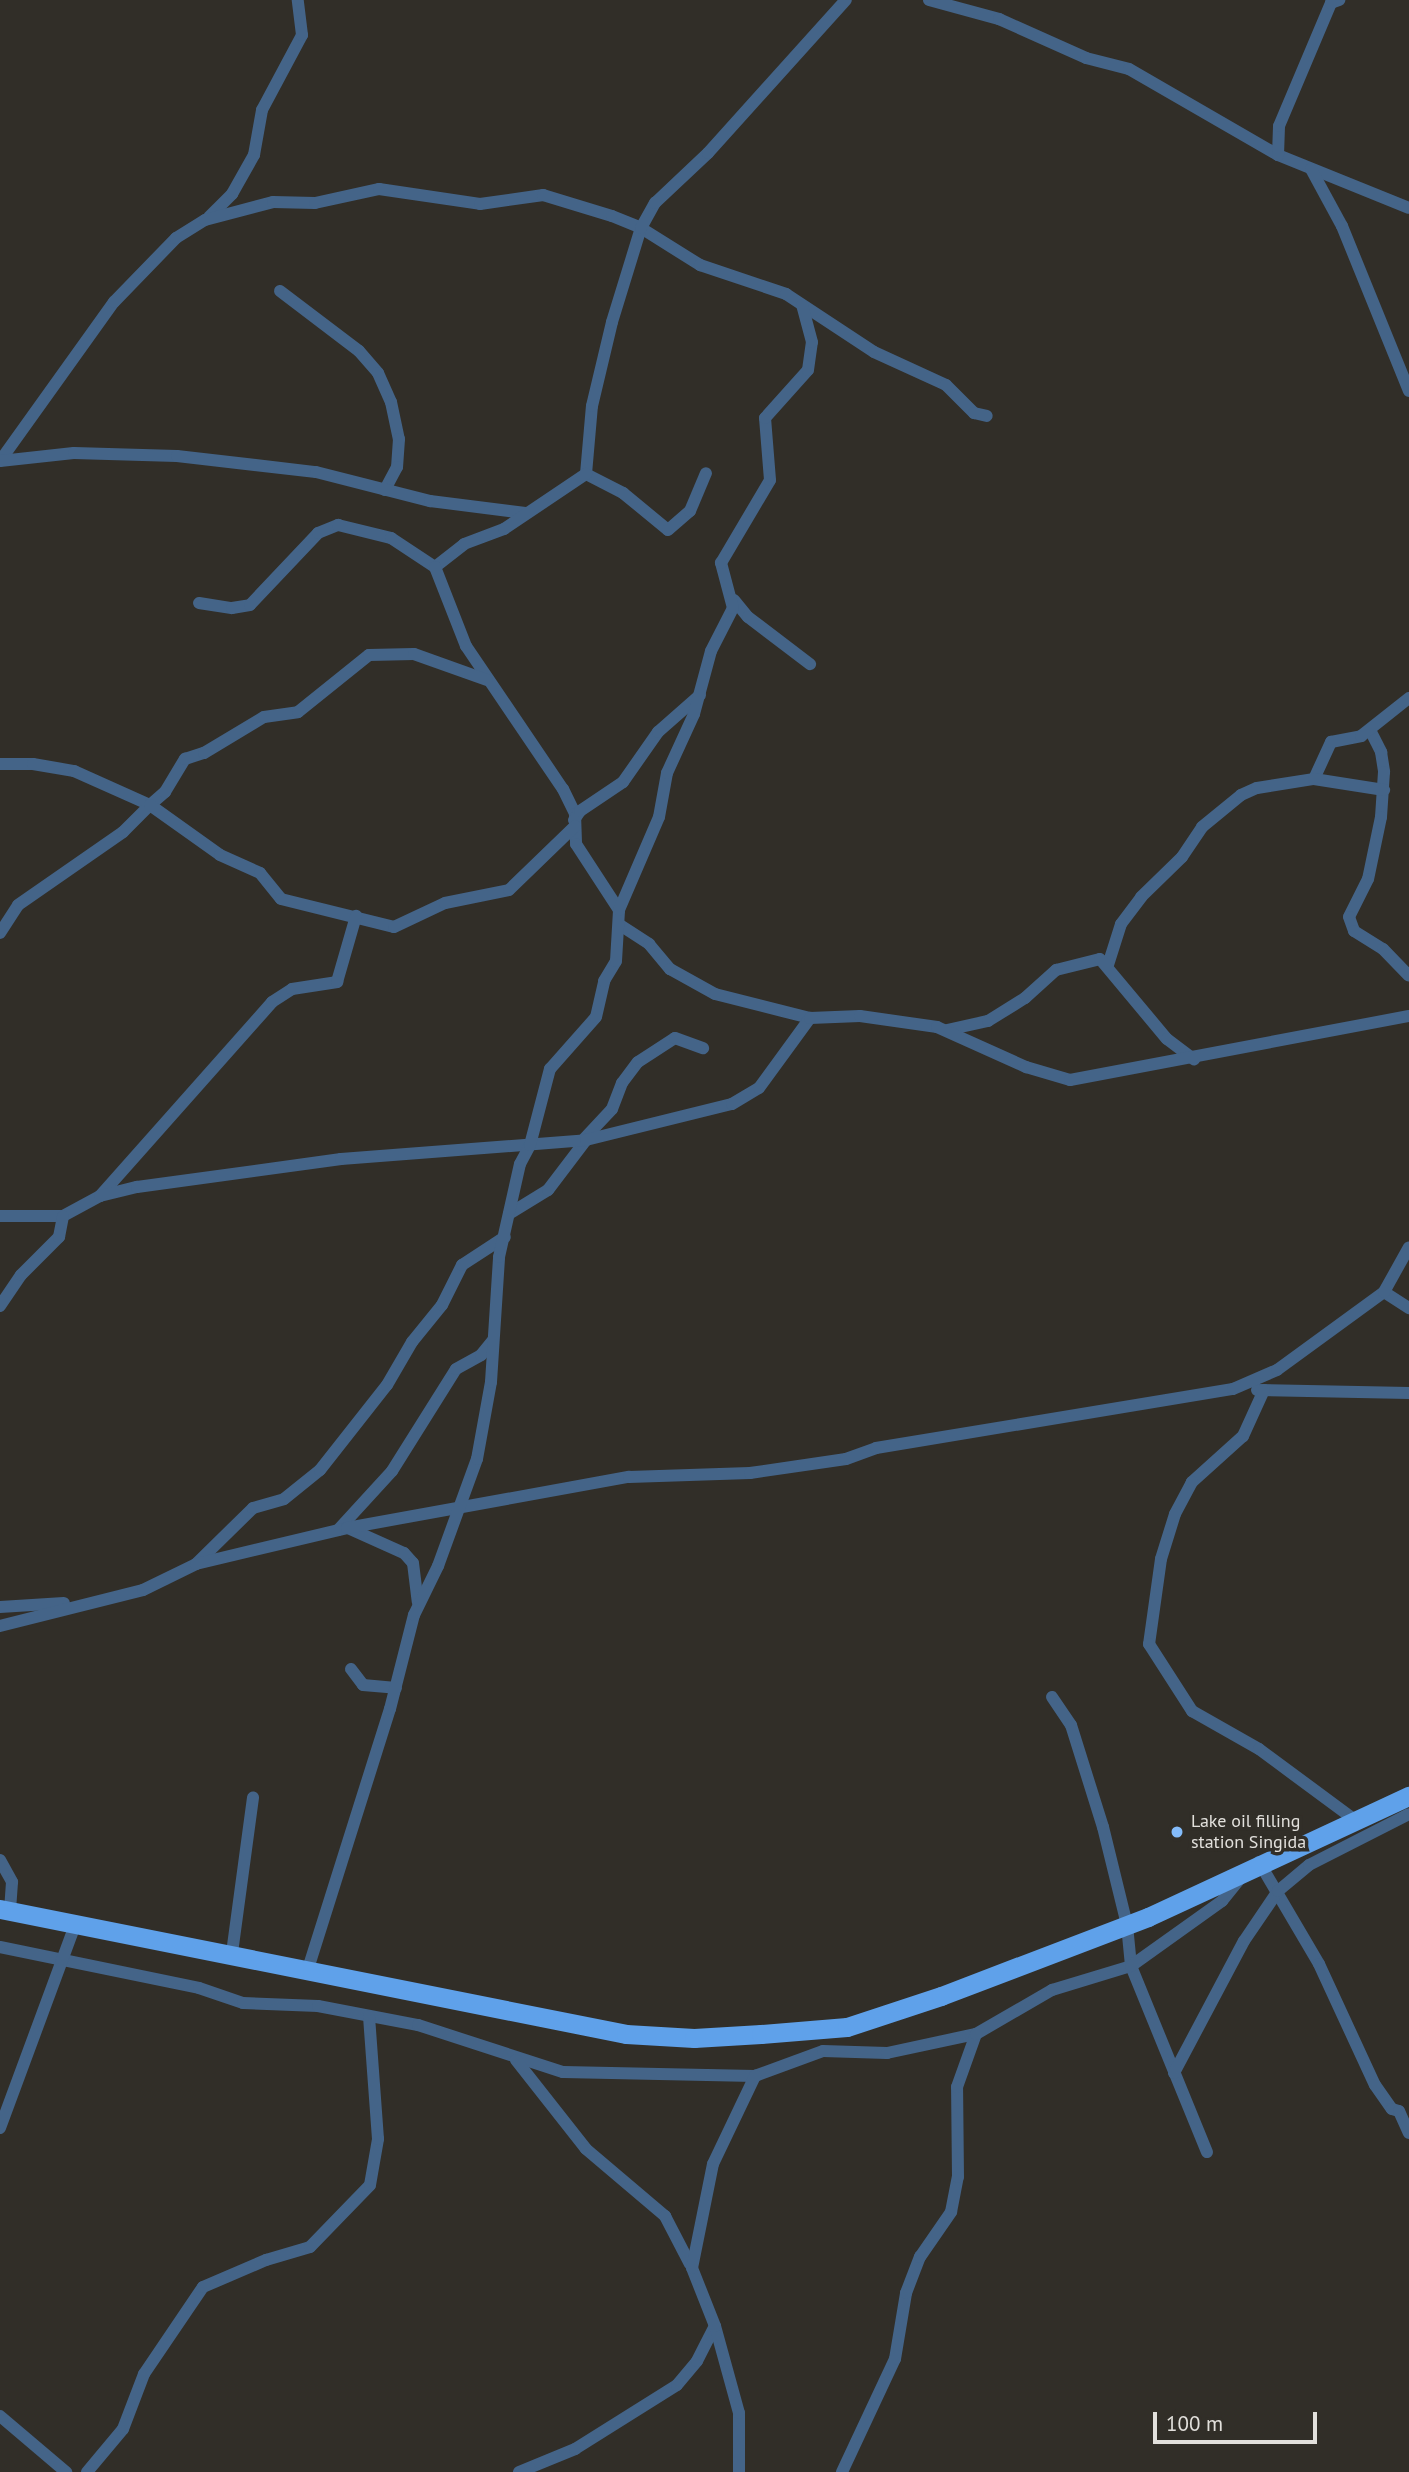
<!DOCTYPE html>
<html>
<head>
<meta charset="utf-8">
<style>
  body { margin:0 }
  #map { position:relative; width:1409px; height:2472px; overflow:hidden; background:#312e28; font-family:"PT Sans",sans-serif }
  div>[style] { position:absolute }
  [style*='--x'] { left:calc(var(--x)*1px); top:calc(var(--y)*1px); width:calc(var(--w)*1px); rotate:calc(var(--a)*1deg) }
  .minor>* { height:12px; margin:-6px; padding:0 6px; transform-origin:6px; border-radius:6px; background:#446488 }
  .trunk>* { height:19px; margin:-9.5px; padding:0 9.5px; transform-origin:9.5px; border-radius:9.5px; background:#5fa1ea }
  .dots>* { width:19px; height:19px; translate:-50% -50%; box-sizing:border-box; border:4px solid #312e28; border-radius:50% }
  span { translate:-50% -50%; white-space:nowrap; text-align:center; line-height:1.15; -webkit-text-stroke:7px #312e28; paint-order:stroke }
  .poi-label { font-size:18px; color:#e2e0dc }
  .left { translate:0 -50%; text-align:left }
  .scale { position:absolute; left:1153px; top:2412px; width:164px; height:32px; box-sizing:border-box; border:4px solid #e2e0dc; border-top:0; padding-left:9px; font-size:21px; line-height:24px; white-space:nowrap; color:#e2e0dc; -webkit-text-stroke:5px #312e28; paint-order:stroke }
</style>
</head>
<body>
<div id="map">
  <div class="minor">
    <div style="--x:929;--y:0;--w:73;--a:15.2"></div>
    <div style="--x:999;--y:19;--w:95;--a:24.1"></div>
    <div style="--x:1086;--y:58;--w:44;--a:14.3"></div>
    <div style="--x:1129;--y:69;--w:172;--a:30"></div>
    <div style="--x:1278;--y:155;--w:141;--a:22"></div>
    <div style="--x:1278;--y:155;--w:29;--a:-88"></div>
    <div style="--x:1279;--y:126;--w:134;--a:-67.1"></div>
    <div style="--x:1331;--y:3;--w:9;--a:-21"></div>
    <div style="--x:1311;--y:169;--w:65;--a:61.5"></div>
    <div style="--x:1342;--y:226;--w:178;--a:67.9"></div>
    <div style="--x:209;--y:217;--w:33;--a:-45"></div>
    <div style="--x:232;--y:194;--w:45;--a:-60.6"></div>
    <div style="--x:254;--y:155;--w:46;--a:-79.9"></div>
    <div style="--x:262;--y:110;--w:85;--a:-61.9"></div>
    <div style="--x:302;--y:35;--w:35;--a:-97"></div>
    <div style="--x:280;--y:291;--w:99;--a:37.2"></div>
    <div style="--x:359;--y:351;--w:29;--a:49"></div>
    <div style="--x:378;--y:373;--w:32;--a:66"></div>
    <div style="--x:391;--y:402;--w:38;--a:78"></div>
    <div style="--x:399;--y:439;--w:28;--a:94"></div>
    <div style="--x:397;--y:467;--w:26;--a:118"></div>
    <div style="--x:0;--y:461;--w:196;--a:-54.4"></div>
    <div style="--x:114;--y:302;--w:89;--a:-45.9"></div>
    <div style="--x:176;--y:238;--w:34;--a:-32"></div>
    <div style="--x:205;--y:220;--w:70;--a:-14.8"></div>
    <div style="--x:273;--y:202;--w:42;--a:1.4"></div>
    <div style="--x:315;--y:203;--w:66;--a:-12.3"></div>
    <div style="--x:379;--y:189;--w:102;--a:8.4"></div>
    <div style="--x:480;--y:204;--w:64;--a:-8.1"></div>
    <div style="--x:543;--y:195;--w:72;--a:16.9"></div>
    <div style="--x:612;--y:216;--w:31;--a:22"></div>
    <div style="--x:641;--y:228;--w:70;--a:32.1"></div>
    <div style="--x:700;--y:265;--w:91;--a:18.6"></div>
    <div style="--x:786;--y:294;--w:105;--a:33.4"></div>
    <div style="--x:874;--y:352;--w:79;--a:24.6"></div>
    <div style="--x:946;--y:385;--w:40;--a:45"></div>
    <div style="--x:974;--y:413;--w:13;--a:13"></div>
    <div style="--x:0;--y:461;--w:74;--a:-6.2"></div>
    <div style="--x:74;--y:453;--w:103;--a:1.7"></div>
    <div style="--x:177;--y:456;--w:140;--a:6.6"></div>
    <div style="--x:316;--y:472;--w:118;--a:14.3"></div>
    <div style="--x:430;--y:501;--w:96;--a:7.2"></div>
    <div style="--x:586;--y:474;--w:68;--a:-85"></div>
    <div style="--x:592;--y:406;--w:86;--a:-76.6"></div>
    <div style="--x:612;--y:322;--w:98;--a:-72.9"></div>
    <div style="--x:641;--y:228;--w:29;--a:-61"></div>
    <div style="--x:655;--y:203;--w:73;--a:-43.3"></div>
    <div style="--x:708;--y:153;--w:206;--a:-48"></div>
    <div style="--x:586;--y:474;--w:42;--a:27.2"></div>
    <div style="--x:623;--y:493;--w:58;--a:39.4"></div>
    <div style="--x:668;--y:530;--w:29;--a:-41"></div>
    <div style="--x:690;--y:511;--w:41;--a:-67.2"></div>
    <div style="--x:435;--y:567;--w:37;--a:-38"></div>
    <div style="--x:464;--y:544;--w:43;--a:-20.6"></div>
    <div style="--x:504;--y:529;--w:99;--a:-33.9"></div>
    <div style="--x:734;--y:600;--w:22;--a:51"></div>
    <div style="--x:748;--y:617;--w:78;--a:37.2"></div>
    <div style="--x:199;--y:603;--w:33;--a:9"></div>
    <div style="--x:232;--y:608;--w:18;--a:-9"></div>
    <div style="--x:250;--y:605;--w:99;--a:-46.6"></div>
    <div style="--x:318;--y:533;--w:22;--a:-22"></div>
    <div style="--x:338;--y:525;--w:55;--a:13.8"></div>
    <div style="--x:391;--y:538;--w:53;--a:33.4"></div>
    <div style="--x:435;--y:567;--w:85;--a:68.6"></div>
    <div style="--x:466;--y:646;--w:173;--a:55.9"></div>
    <div style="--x:563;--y:789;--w:28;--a:64"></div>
    <div style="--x:575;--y:814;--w:30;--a:88"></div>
    <div style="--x:576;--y:844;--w:79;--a:56.9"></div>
    <div style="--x:1370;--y:730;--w:25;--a:63"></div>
    <div style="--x:1381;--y:752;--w:20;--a:81"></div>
    <div style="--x:1384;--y:772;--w:45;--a:93.8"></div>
    <div style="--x:1381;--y:817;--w:63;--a:101.8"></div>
    <div style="--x:1368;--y:879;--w:42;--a:116.6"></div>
    <div style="--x:1349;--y:917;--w:15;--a:70"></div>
    <div style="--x:1354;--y:931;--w:34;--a:32"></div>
    <div style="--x:1383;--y:949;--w:37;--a:46"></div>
    <div style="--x:0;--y:764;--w:33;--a:0"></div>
    <div style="--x:33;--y:764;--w:42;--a:9.7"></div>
    <div style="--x:74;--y:771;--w:83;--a:24.1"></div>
    <div style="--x:150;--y:805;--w:20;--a:-41"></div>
    <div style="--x:165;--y:792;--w:39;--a:-59"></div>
    <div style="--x:185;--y:759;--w:20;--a:-18"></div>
    <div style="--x:204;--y:753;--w:70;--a:-31"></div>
    <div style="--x:264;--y:717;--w:34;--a:-8"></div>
    <div style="--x:298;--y:712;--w:91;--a:-38.8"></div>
    <div style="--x:369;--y:655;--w:45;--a:-1.3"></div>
    <div style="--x:414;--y:654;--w:77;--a:19.6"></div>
    <div style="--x:1314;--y:779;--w:41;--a:-65.3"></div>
    <div style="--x:1331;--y:742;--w:31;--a:-11"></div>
    <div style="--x:1361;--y:736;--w:61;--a:-38.4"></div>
    <div style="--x:574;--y:820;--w:11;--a:-56"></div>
    <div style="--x:580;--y:811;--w:52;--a:-34"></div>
    <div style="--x:623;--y:782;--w:61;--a:-55"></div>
    <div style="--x:658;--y:732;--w:56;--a:-41.4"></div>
    <div style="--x:620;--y:925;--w:35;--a:33"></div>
    <div style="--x:649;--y:944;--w:33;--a:50"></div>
    <div style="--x:670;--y:969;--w:51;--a:29.1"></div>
    <div style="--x:715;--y:994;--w:98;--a:14.2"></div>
    <div style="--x:0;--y:933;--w:33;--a:-57"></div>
    <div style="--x:18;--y:905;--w:128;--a:-34.8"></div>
    <div style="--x:123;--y:832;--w:38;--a:-45"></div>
    <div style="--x:150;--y:805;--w:86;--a:35.5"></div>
    <div style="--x:220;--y:855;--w:44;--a:24.2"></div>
    <div style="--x:260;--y:873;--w:33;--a:51"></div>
    <div style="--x:281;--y:899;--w:116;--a:13.9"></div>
    <div style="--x:394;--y:927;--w:56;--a:-25.2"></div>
    <div style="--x:445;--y:903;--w:65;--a:-11.5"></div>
    <div style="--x:509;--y:890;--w:92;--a:-44.1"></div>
    <div style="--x:1108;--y:965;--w:43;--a:-72.4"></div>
    <div style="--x:1121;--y:924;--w:34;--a:-53"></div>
    <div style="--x:1141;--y:897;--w:57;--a:-44.3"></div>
    <div style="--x:1182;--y:857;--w:36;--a:-56"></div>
    <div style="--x:1202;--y:827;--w:50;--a:-39.4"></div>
    <div style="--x:1241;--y:795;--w:17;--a:-24"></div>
    <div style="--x:1257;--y:788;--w:58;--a:-9"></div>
    <div style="--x:1314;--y:779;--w:71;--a:8.9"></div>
    <div style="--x:947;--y:1030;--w:42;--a:-12.4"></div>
    <div style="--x:988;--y:1021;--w:44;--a:-31.9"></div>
    <div style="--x:1025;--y:998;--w:42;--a:-42.1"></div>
    <div style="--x:1056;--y:970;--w:45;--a:-14"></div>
    <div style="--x:1100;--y:959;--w:104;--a:50.1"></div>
    <div style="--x:1167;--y:1039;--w:34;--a:37"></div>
    <div style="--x:583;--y:1140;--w:42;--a:-46.9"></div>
    <div style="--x:612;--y:1109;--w:28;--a:-69"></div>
    <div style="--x:622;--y:1083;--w:26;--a:-53"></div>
    <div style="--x:638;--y:1062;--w:44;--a:-33"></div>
    <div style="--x:675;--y:1038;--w:30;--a:20"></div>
    <div style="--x:100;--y:1196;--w:259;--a:-48.4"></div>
    <div style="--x:272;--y:1002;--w:24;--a:-33"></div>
    <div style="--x:292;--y:989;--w:46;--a:-8.8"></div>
    <div style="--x:337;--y:982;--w:69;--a:-73.9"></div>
    <div style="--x:509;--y:1214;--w:46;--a:-31.6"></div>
    <div style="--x:548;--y:1190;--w:63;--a:-52.8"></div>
    <div style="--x:0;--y:1216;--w:63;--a:0"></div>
    <div style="--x:63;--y:1216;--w:42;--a:-28.4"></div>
    <div style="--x:100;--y:1196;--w:38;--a:-14"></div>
    <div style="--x:137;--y:1187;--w:206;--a:-7.8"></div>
    <div style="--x:341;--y:1159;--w:246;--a:-4.4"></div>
    <div style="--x:586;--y:1140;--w:150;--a:-13.9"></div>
    <div style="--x:732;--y:1104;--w:31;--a:-31"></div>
    <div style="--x:759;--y:1088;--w:87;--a:-53.9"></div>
    <div style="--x:810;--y:1018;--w:50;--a:-2.3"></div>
    <div style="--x:860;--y:1016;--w:78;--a:8.1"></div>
    <div style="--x:937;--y:1027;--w:98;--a:24.2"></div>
    <div style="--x:1026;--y:1067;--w:46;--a:16.5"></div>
    <div style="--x:1070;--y:1080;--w:345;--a:-10.7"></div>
    <div style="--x:1384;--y:1292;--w:30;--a:33"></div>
    <div style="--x:0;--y:1306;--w:37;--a:-56"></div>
    <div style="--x:21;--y:1275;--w:54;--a:-45"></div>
    <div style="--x:59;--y:1237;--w:21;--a:-79"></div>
    <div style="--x:1257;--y:1390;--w:152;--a:1.1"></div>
    <div style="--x:1264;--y:1390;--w:51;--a:114.5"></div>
    <div style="--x:1243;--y:1436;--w:69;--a:138"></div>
    <div style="--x:1192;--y:1482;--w:36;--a:118"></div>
    <div style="--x:1175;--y:1514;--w:47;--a:107.3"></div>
    <div style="--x:1161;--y:1559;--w:86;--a:98"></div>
    <div style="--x:1149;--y:1644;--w:80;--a:57.3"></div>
    <div style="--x:1192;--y:1711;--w:77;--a:29.6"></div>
    <div style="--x:1259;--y:1749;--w:119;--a:36.5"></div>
    <div style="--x:348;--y:1528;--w:61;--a:24.1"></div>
    <div style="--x:404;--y:1553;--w:13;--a:48"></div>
    <div style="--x:413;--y:1563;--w:39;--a:83"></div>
    <div style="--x:338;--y:1530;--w:80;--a:-47.5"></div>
    <div style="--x:392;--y:1471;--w:120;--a:-57.9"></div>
    <div style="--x:456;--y:1369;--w:29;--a:-29"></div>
    <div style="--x:481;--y:1355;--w:19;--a:-51"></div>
    <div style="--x:196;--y:1564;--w:80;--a:-44.5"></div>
    <div style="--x:253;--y:1508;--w:32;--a:-16"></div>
    <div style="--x:284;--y:1499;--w:46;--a:-38.9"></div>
    <div style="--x:320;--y:1470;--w:108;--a:-51.8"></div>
    <div style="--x:387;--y:1385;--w:50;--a:-59.8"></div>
    <div style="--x:412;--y:1342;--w:48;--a:-51"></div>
    <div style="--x:442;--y:1305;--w:45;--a:-63.4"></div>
    <div style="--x:462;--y:1265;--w:51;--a:-33.1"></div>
    <div style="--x:0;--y:1607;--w:64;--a:-3.6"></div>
    <div style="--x:0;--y:1626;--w:147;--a:-14.1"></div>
    <div style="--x:143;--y:1590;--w:59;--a:-26.1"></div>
    <div style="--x:196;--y:1564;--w:155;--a:-13.4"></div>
    <div style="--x:347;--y:1528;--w:287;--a:-10.3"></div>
    <div style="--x:629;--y:1477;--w:121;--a:-1.9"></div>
    <div style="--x:750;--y:1473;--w:97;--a:-8.3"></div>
    <div style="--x:846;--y:1459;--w:32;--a:-20"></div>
    <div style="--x:876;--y:1448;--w:362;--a:-9.4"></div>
    <div style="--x:1233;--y:1389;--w:48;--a:-23.4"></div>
    <div style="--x:1277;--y:1370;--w:132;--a:-36.1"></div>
    <div style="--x:1384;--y:1292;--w:51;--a:-60.9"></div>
    <div style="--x:351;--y:1669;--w:20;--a:53"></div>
    <div style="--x:363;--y:1685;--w:33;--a:5"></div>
    <div style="--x:1052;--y:1697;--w:34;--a:56"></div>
    <div style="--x:1071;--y:1725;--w:107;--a:72.6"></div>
    <div style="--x:1103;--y:1827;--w:101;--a:76.2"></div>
    <div style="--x:1127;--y:1925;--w:41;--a:84.4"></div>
    <div style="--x:1131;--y:1966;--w:201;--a:67.8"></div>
    <div style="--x:0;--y:1860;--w:25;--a:61"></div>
    <div style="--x:12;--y:1882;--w:28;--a:94"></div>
    <div style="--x:1259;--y:1862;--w:118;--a:59.5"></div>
    <div style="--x:1319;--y:1964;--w:133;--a:65.2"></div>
    <div style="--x:1375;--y:2085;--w:29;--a:55"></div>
    <div style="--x:1392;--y:2109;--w:7;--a:16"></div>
    <div style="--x:1399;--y:2111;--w:24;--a:66"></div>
    <div style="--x:0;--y:1947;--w:203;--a:11.6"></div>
    <div style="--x:199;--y:1988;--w:46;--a:18.8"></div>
    <div style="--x:243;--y:2003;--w:75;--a:2.3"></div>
    <div style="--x:318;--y:2006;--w:102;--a:10.8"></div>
    <div style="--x:418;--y:2025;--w:152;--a:18"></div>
    <div style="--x:563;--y:2072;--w:192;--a:1.2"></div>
    <div style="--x:755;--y:2076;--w:72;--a:-20.2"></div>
    <div style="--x:823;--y:2051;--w:64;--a:1.8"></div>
    <div style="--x:887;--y:2053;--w:91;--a:-12.1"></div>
    <div style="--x:232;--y:1953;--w:157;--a:-82.3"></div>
    <div style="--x:307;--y:1972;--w:276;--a:-72.5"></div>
    <div style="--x:390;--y:1709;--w:97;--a:-75.7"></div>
    <div style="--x:414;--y:1615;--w:55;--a:-63.9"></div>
    <div style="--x:438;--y:1566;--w:114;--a:-70"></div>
    <div style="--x:477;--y:1459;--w:78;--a:-79.7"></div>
    <div style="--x:491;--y:1382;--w:125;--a:-86.3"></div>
    <div style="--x:499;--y:1257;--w:95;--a:-77.3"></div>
    <div style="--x:520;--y:1164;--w:21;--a:-62"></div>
    <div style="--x:530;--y:1145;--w:79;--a:-75.3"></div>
    <div style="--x:550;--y:1069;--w:69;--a:-48.5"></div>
    <div style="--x:596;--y:1017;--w:37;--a:-77"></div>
    <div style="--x:604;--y:981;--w:23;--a:-59"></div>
    <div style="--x:616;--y:961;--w:51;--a:-86.6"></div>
    <div style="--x:619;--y:910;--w:101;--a:-66.7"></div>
    <div style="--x:659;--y:817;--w:45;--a:-79.7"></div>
    <div style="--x:667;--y:773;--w:65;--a:-65.4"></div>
    <div style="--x:694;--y:714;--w:65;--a:-74.9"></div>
    <div style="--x:711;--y:651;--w:48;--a:-62.9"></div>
    <div style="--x:733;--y:608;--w:47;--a:-104.9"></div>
    <div style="--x:721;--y:563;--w:96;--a:-59.4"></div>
    <div style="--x:770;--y:480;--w:62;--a:-94.6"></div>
    <div style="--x:765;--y:418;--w:64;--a:-48.1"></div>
    <div style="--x:808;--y:370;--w:28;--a:-82"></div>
    <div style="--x:812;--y:342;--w:38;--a:-105"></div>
    <div style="--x:516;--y:2060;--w:113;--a:51.8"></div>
    <div style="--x:586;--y:2149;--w:104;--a:40.3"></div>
    <div style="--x:665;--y:2216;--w:54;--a:62.5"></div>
    <div style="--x:1174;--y:2073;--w:149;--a:-62.1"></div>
    <div style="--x:1244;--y:1941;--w:60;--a:-55.8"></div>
    <div style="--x:1278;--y:1891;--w:40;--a:-40"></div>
    <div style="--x:1309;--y:1865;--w:112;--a:-27"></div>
    <div style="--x:0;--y:2128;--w:220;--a:-69.7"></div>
    <div style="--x:0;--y:2416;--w:87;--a:40.3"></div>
    <div style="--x:87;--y:2472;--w:56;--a:-50.1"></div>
    <div style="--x:123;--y:2429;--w:59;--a:-69.1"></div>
    <div style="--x:144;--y:2374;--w:105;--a:-55.9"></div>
    <div style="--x:203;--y:2287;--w:69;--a:-23.2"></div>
    <div style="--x:266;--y:2260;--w:46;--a:-16.5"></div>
    <div style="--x:310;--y:2247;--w:86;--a:-45.9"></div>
    <div style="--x:370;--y:2185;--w:47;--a:-80.1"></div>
    <div style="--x:378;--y:2139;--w:123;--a:-94.2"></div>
    <div style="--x:519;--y:2472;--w:61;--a:-22.3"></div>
    <div style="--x:575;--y:2449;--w:120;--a:-32.1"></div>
    <div style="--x:677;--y:2385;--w:31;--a:-50"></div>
    <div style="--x:697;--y:2361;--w:39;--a:-63"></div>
    <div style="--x:739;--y:2472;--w:59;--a:-90"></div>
    <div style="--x:739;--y:2413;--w:90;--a:-105.4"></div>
    <div style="--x:715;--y:2326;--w:62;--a:-111.6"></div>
    <div style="--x:692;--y:2268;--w:106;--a:-78.6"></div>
    <div style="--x:713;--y:2164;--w:98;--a:-64.5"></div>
    <div style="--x:842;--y:2472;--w:125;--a:-64.9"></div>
    <div style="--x:895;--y:2359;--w:67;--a:-80.5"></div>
    <div style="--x:906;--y:2293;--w:39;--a:-69"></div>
    <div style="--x:920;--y:2257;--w:55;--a:-55.4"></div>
    <div style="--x:951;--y:2212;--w:36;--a:-79"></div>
    <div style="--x:958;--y:2177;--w:90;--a:-90.6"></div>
    <div style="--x:957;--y:2087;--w:56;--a:-70.3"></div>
    <div style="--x:976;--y:2034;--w:88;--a:-30.1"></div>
    <div style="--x:1052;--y:1990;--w:83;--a:-16.9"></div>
    <div style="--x:1131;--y:1966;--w:112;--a:-35.5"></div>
    <div style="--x:1222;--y:1901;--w:36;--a:-51"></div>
  </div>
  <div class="trunk">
    <div style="--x:0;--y:1909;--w:638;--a:11.29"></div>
    <div style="--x:626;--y:2034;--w:68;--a:3.4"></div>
    <div style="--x:694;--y:2038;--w:67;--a:-3.4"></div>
    <div style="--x:761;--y:2034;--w:86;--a:-4.7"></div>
    <div style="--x:847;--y:2027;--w:99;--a:-18.3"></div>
    <div style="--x:941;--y:1996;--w:222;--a:-20.9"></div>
    <div style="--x:1148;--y:1917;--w:288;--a:-24.9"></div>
  </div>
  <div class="dots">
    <div style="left:1177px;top:1832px;background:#84bcfb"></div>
  </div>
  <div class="poi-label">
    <span class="left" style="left:1191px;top:1832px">Lake oil filling<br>station Singida</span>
  </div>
  <div class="scale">100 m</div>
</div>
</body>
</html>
